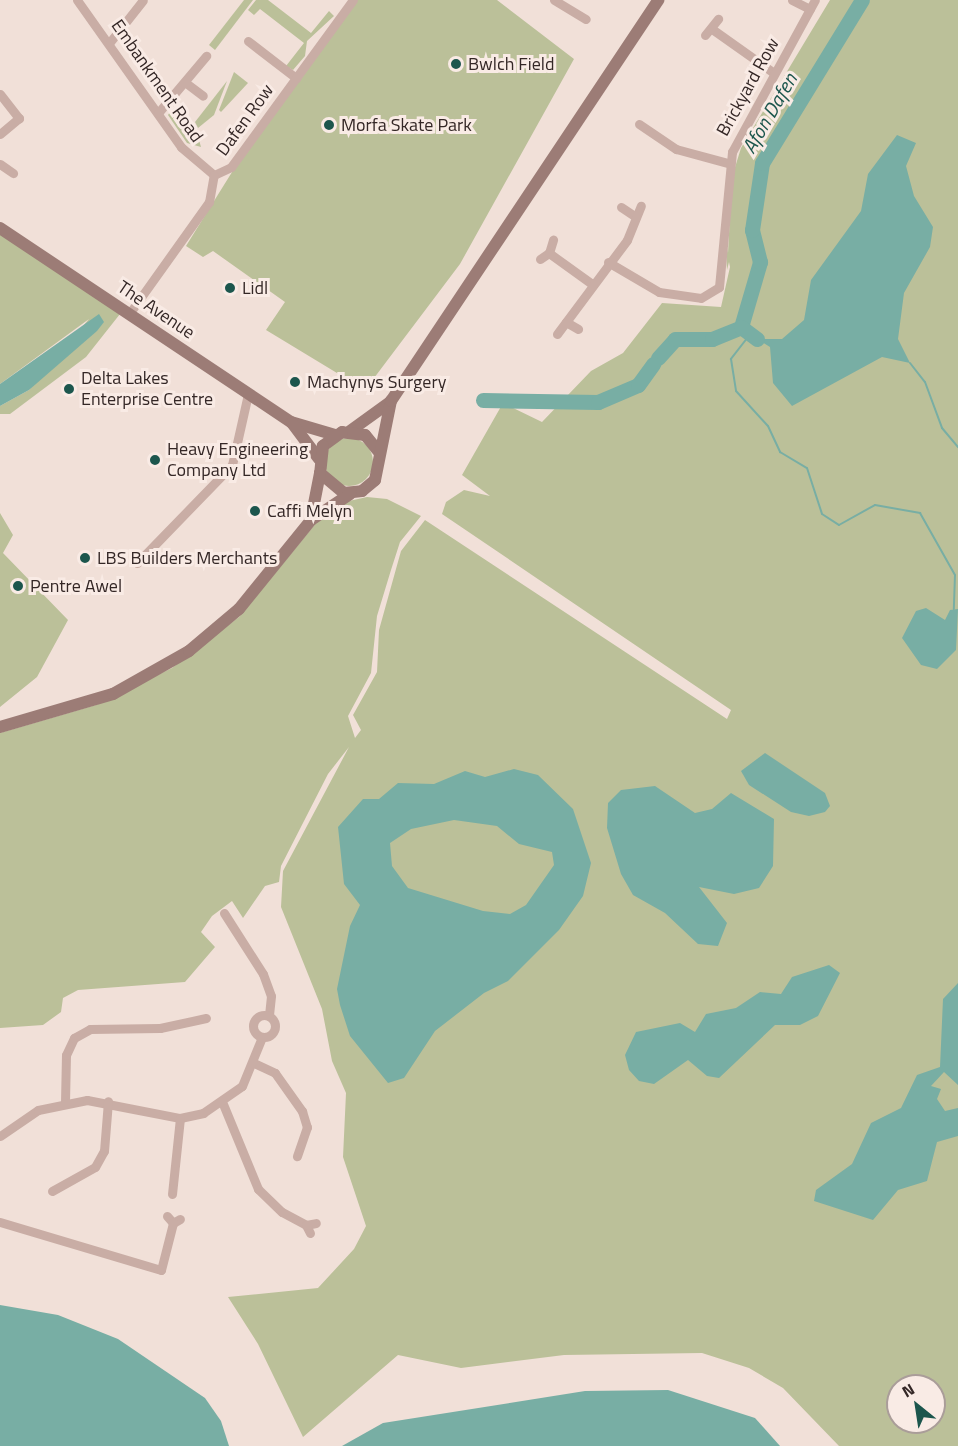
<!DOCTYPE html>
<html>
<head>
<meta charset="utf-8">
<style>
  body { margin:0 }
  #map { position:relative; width:958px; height:1446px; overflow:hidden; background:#f1e0d8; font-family:"Titillium Web",sans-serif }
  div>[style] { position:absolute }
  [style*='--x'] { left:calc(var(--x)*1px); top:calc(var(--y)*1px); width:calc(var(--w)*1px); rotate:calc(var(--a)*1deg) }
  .green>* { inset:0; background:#bbc099 }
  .round { border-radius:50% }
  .water>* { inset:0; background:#78aea4 }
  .stream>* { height:2px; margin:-1px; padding:0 1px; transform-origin:1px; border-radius:1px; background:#78aea4 }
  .river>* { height:15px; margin:-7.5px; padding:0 7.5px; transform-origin:7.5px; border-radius:7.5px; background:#78aea4 }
  .street>* { height:9px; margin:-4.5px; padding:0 4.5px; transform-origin:4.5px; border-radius:4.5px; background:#c9ada5 }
  .street>.ring { margin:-4.5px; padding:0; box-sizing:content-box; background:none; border:9px solid #c9ada5; border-radius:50% }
  .secondary>* { height:12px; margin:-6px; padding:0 6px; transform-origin:6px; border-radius:6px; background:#9c7c76 }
  .dots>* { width:16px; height:16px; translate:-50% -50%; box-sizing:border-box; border:3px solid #f9ebe5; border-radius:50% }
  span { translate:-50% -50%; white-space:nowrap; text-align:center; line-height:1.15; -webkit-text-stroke:6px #f9ebe5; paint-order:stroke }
  .poi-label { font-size:18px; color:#342726 }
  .left { translate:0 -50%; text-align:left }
  .street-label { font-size:18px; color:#342726 }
  .water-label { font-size:20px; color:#1c564d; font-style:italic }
  .north { position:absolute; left:886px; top:1374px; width:60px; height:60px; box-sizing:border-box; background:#f9ebe5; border:2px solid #aa9d99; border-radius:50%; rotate:330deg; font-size:16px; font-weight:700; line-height:24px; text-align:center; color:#342726 }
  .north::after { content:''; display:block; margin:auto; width:21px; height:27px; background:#1c564d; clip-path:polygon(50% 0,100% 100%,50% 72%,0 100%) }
</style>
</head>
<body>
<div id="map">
  <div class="green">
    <div style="clip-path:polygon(244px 0,253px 0,215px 50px,209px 45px)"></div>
    <div style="clip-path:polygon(256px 0,268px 0,311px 33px,329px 11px,334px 16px,307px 41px,305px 56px,293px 70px,286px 66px,304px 43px,260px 9px,254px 15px,248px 10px)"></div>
    <div style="clip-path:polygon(356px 0,497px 0,574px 59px,460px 264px,365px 390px,266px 330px,285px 302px,213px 251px,203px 257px,186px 246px,247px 148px)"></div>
    <div style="clip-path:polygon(evenodd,830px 0,958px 0,958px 1446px,839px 1446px,783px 1388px,749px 1368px,702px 1353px,564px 1355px,461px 1368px,398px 1355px,303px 1437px,258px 1344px,228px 1297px,318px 1288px,354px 1249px,366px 1226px,343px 1157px,346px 1093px,332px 1061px,322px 1009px,281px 907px,283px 871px,349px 747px,328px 774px,281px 866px,279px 882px,265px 886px,243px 918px,232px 901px,212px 916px,201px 932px,215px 947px,185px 982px,78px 990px,63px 998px,61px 1012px,43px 1025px,0 1028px,0 733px,96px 705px,172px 668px,239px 617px,322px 516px,340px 503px,367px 497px,387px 499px,421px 516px,400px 542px,391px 570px,377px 616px,371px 673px,348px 716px,355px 738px,361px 730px,353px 715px,377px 672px,379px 630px,401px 551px,425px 520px,727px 719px,731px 710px,442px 514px,446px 502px,464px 490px,490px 496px,462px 475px,503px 403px,542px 422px,591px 371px,623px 353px,662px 303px,721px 307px,730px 267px,729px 262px,727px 270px,725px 235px,728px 253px,732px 177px,741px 148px,830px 0,898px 1386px,934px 1386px,934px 1422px,898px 1422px,898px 1386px)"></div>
    <div style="clip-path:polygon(234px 72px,248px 83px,221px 112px,219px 110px)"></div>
    <div style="clip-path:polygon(227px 81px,214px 115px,198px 128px,195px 122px)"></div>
    <div style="clip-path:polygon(173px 108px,195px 126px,201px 147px,187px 143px,168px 115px)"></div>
    <div style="clip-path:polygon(0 233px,120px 314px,86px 357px,10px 414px,0 414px,0 406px,29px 390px,89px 319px,0 384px)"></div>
    <div class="round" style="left:325px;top:438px;width:48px;height:48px"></div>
    <div style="clip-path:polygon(0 513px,13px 535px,3px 553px,68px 620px,37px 677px,0 707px)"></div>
  </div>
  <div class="water">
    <div style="clip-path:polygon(897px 135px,916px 143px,906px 166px,914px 196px,933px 227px,930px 247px,904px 293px,898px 339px,910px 363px,882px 357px,792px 406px,773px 383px,770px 347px,757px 339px,782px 339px,804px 320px,811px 280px,861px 211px,868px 174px)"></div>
    <div style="clip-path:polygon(99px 314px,104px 322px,97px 331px,29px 390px,0 406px,0 384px)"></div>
    <div style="clip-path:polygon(926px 608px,945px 620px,950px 610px,958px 609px,956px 650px,937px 669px,921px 665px,902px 638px,916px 611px)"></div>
    <div style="clip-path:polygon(765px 753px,825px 793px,830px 806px,825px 812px,809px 816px,791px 812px,749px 785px,741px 771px)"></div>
    <div style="clip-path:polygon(evenodd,514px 769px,538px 775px,573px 809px,591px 863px,583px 896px,559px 930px,508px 981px,484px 993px,435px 1031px,404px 1078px,388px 1083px,350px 1036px,340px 1005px,337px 989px,350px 926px,360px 905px,344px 884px,338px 827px,363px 799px,379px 799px,398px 783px,434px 784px,465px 771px,485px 777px,514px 769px,454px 820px,497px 826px,519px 844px,552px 852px,554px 865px,526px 905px,510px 914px,483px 911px,408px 888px,392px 866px,390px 843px,411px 829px,454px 820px)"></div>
    <div style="clip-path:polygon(655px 786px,695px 813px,712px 809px,731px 793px,774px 819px,773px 866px,759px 888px,734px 894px,699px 887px,727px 923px,718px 946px,698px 944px,665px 913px,633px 895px,621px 874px,607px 828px,608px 803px,621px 790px)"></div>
    <div style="clip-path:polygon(829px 965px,840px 973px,818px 1016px,800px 1025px,775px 1025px,719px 1078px,707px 1076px,688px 1060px,654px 1084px,639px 1081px,629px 1070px,625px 1055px,636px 1032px,680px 1023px,695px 1032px,706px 1014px,736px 1008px,760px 992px,781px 994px,792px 977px)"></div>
    <div style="clip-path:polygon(958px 983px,958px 1085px,944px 1072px,931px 1086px,941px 1089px,937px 1099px,945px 1111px,958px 1108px,958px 1098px,958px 1136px,937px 1142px,927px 1181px,898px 1190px,873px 1220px,814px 1201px,816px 1190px,852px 1164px,871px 1123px,901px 1108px,917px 1075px,940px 1067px,943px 999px)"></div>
    <div style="clip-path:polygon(0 1305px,58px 1315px,118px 1339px,205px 1398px,221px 1421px,229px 1446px,0 1446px)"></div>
    <div style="clip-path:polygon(668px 1390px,755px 1418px,780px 1446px,342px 1446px,383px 1423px,585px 1391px)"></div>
  </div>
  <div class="stream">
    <div style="--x:748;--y:337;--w:28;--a:128"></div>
    <div style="--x:731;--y:359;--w:32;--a:81"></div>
    <div style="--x:736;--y:391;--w:47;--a:47.6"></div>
    <div style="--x:768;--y:426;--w:29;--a:65"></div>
    <div style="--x:780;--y:452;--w:31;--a:31"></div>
    <div style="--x:807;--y:468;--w:48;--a:71.9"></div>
    <div style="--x:822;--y:514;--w:20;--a:33"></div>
    <div style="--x:839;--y:525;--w:41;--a:-29.1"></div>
    <div style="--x:875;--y:505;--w:46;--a:10.1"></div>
    <div style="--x:920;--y:513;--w:71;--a:60.6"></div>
    <div style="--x:955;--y:575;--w:34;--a:92"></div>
    <div style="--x:910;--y:363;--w:24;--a:52"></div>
    <div style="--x:925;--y:382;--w:49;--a:69.7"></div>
    <div style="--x:942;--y:428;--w:25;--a:50"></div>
  </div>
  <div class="river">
    <div style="--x:741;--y:327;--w:68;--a:-73.7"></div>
    <div style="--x:760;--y:262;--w:33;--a:-104"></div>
    <div style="--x:752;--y:230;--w:68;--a:-81.5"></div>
    <div style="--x:762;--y:163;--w:191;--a:-58.5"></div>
    <div style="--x:658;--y:358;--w:25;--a:-48"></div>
    <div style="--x:675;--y:339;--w:37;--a:0"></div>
    <div style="--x:712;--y:339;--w:31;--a:-22"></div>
    <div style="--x:741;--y:327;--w:20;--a:37"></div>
    <div style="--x:483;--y:400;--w:115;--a:1"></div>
    <div style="--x:598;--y:402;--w:43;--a:-23"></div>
    <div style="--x:638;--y:385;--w:26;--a:-54"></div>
  </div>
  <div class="street">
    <div style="--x:77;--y:0;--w:180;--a:54.7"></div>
    <div style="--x:181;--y:147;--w:43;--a:40.3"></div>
    <div style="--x:554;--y:0;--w:37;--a:31"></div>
    <div style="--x:792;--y:0;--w:20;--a:27"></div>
    <div style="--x:712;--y:29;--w:76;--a:35.4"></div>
    <div style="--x:705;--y:35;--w:21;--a:-51"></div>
    <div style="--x:248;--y:41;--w:61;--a:37.6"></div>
    <div style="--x:110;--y:42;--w:53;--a:-51.8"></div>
    <div style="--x:186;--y:83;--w:21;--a:37"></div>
    <div style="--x:0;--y:94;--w:31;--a:52"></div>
    <div style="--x:19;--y:118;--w:25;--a:140"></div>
    <div style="--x:158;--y:113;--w:75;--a:-49.9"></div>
    <div style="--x:639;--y:124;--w:45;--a:34"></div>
    <div style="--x:676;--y:149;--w:54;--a:15.1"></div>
    <div style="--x:0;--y:164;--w:16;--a:35"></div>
    <div style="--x:214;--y:175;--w:19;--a:-25"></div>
    <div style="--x:231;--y:167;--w:207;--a:-53.9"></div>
    <div style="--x:621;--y:207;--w:14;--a:34"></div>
    <div style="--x:549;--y:253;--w:14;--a:-73"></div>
    <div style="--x:540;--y:259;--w:11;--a:-34"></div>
    <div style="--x:549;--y:253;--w:53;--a:35.8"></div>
    <div style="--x:608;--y:262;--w:59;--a:30.5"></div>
    <div style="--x:659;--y:292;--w:42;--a:8.1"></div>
    <div style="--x:701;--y:298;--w:21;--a:-31"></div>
    <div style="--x:719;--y:287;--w:136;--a:-84.5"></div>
    <div style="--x:732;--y:152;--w:173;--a:-61.4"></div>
    <div style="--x:129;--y:314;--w:138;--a:-54.5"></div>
    <div style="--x:209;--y:202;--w:27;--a:-80"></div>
    <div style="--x:566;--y:322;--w:14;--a:30"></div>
    <div style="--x:557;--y:334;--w:117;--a:-53.3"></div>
    <div style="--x:627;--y:240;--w:37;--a:-68"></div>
    <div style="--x:137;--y:563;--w:136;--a:-45.9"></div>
    <div style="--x:232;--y:465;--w:73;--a:-77.3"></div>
    <div style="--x:224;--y:913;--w:72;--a:57.4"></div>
    <div style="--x:263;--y:974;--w:23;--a:70"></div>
    <div style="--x:271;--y:996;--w:20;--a:96"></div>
    <div class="ring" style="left:253px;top:1015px;width:13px;height:13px"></div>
    <div style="--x:254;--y:1063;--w:23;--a:25"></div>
    <div style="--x:275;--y:1073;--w:47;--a:54.6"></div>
    <div style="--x:302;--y:1111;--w:17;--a:73"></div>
    <div style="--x:307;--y:1127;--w:31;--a:109"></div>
    <div style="--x:65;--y:1102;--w:47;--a:-88.8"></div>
    <div style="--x:66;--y:1055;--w:19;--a:-65"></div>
    <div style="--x:74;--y:1038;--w:18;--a:-29"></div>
    <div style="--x:90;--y:1029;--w:70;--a:-0.8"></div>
    <div style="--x:160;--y:1028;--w:47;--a:-12.3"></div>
    <div style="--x:223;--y:1104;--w:92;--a:67.6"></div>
    <div style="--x:258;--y:1189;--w:33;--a:44"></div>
    <div style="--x:282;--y:1212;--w:27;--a:28"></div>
    <div style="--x:0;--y:1136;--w:46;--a:-34.4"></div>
    <div style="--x:38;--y:1110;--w:50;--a:-11.5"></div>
    <div style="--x:87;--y:1100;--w:95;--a:11"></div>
    <div style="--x:180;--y:1118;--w:24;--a:-12"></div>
    <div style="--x:203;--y:1113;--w:47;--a:-34.7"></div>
    <div style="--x:242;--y:1086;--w:53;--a:-67.8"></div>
    <div style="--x:52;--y:1191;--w:49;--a:-29.2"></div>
    <div style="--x:95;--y:1167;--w:18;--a:-61"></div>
    <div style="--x:104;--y:1151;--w:50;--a:-85.4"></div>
    <div style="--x:172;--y:1194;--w:76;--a:-84"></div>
    <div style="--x:167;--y:1216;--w:9;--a:49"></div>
    <div style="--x:173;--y:1223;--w:8;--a:-30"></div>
    <div style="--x:0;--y:1222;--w:168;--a:16.6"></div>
    <div style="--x:161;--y:1270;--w:49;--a:-75.7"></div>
    <div style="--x:310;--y:1233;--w:9;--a:-117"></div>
    <div style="--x:306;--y:1225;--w:10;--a:-11"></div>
  </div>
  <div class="secondary">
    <div style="--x:0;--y:228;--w:350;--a:33.7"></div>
    <div style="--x:291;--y:422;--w:46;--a:16.5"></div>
    <div style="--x:292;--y:423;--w:45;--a:53.1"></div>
    <div style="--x:350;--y:431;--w:49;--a:-35.9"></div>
    <div style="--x:379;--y:452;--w:22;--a:-129"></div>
    <div style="--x:365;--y:435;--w:23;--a:-173"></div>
    <div style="--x:342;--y:432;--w:24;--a:144"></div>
    <div style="--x:323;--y:446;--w:27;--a:96"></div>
    <div style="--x:320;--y:473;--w:31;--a:40"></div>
    <div style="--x:344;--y:493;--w:18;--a:-6"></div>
    <div style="--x:362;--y:491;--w:17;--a:-40"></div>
    <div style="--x:375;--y:480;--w:81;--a:-78.6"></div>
    <div style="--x:391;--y:401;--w:482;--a:-56.3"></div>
    <div style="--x:311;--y:519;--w:47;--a:-78.9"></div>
    <div style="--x:0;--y:727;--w:118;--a:-16.3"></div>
    <div style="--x:113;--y:694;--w:87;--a:-29.5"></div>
    <div style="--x:189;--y:651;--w:65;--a:-40"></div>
    <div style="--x:239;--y:609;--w:114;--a:-51"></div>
    <div style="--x:311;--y:520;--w:47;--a:-33.7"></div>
  </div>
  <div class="dots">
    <div style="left:456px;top:64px;background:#1c564d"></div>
    <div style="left:329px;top:125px;background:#1c564d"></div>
    <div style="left:230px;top:288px;background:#1c564d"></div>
    <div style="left:295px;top:382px;background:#1c564d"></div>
    <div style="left:69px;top:389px;background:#1c564d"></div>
    <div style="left:155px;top:460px;background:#1c564d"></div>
    <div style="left:255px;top:511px;background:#1c564d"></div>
    <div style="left:85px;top:558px;background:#1c564d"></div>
    <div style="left:18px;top:586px;background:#1c564d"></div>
  </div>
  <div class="poi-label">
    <span class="left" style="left:468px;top:64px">Bwlch Field</span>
    <span class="left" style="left:341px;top:125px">Morfa Skate Park</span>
    <span class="left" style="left:242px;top:288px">Lidl</span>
    <span class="left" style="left:81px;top:389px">Delta Lakes<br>Enterprise Centre</span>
    <span class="left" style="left:307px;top:382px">Machynys Surgery</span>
    <span class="left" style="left:167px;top:460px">Heavy Engineering<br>Company Ltd</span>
    <span class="left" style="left:267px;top:511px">Caffi Melyn</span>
    <span class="left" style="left:97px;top:558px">LBS Builders Merchants</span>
    <span class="left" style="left:30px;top:586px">Pentre Awel</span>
  </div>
  <div class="street-label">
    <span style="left:157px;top:81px;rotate:55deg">Embankment Road</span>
    <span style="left:748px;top:87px;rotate:-61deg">Brickyard Row</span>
    <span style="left:245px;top:120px;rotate:-54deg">Dafen Row</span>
    <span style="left:156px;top:310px;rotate:34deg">The Avenue</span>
  </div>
  <div class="water-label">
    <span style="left:769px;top:113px;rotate:-60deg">Afon Dafen</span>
  </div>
  <div class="north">N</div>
</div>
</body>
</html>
